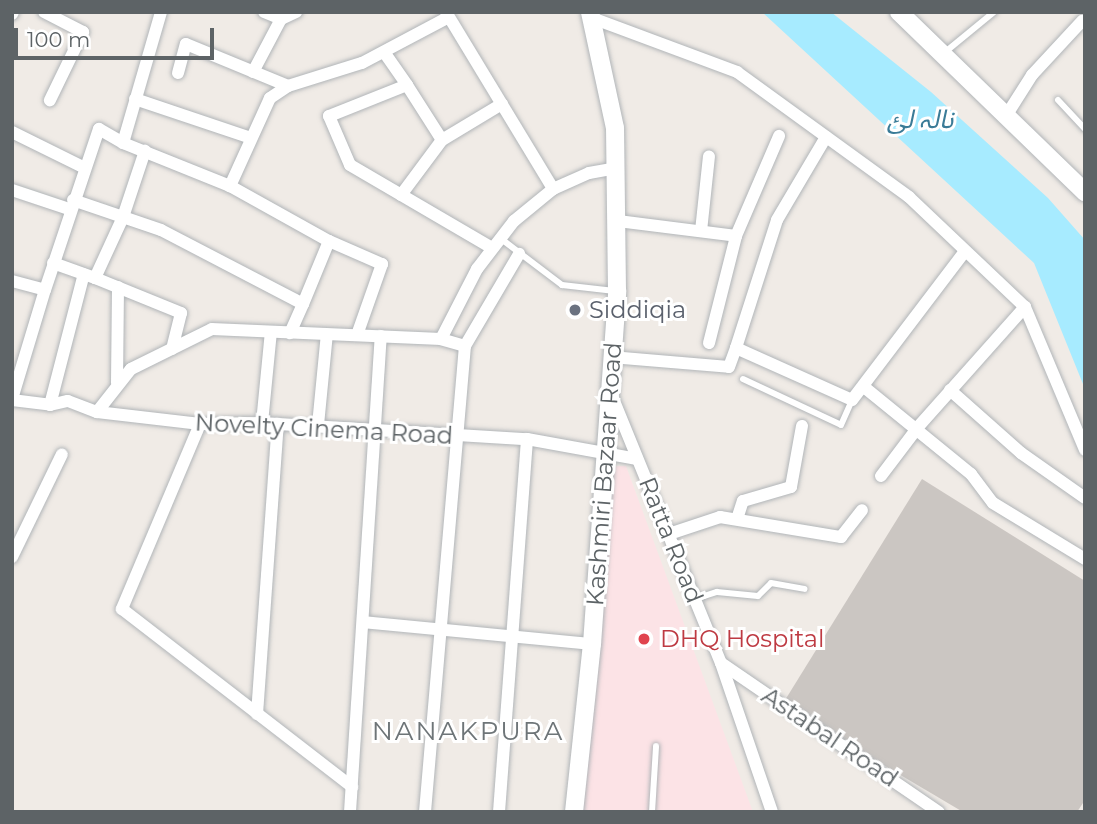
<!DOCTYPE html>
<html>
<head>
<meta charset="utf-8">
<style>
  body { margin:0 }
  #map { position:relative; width:1097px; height:824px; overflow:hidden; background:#f0ebe6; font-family:Montserrat,"Noto Sans Arabic",sans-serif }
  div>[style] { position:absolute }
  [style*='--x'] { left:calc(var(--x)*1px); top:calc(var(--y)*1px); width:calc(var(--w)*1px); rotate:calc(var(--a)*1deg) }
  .medical>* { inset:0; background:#fce3e6 }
  .water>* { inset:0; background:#a7ebff }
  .building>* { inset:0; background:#cbc6c2 }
  .roads { filter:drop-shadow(0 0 2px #b1b5b8) drop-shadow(0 0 2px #b1b5b8) }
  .lane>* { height:6px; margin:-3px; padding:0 3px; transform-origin:3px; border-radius:3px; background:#fff }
  .street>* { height:12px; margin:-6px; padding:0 6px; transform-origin:6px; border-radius:6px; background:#fff }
  .secondary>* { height:18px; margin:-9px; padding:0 9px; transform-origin:9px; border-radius:9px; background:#fff }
  .dots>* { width:19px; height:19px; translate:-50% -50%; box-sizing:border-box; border:4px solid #fff; border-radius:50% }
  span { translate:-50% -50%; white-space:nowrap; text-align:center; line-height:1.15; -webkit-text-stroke:6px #fff; paint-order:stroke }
  .worship-label { font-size:24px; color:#5b616d }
  .left { translate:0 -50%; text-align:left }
  .street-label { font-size:24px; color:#5d6366 }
  .health-label { font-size:24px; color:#be3a42 }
  .water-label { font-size:26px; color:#3a7b97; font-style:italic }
  .neighbourhood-label { font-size:26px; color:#6e7578; letter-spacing:2px }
  .frame { position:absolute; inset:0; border:14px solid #5d6366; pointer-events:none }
  .scale { position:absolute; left:14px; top:28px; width:200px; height:32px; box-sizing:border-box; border:4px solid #5d6366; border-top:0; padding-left:9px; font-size:21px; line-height:24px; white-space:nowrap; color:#5d6366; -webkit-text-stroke:5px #fff; paint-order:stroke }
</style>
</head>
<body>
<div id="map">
  <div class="medical">
    <div style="clip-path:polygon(612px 466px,626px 466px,753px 812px,583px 812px)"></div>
  </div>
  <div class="water">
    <div style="clip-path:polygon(762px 12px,831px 12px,931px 92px,1048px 198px,1085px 240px,1085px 389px,1034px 263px)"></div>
  </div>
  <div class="building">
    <div style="clip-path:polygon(922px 479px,1085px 581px,1085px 800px,1077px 812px,963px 812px,782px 705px)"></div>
  </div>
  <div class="roads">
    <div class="lane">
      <div style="--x:944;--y:53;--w:65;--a:-39.4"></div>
      <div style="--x:1058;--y:100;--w:40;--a:47"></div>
      <div style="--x:500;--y:238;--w:78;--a:37.2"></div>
      <div style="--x:562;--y:285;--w:53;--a:6.5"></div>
      <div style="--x:743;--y:379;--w:108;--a:25.1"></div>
      <div style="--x:841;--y:425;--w:27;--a:-66"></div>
      <div style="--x:695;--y:599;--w:23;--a:-18"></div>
      <div style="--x:717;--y:592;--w:41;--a:5.6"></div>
      <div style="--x:758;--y:596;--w:18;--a:-45"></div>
      <div style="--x:771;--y:583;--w:34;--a:10"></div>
      <div style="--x:652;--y:812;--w:66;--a:-86.5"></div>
    </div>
    <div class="street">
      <div style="--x:44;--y:12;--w:44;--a:27.1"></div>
      <div style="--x:83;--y:32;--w:76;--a:115.9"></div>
      <div style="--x:264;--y:12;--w:18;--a:22"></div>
      <div style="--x:281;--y:19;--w:17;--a:-25"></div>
      <div style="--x:446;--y:12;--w:207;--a:58.8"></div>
      <div style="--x:12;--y:14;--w:2;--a:-63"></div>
      <div style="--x:592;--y:18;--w:155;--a:20.4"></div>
      <div style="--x:737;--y:72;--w:213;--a:36"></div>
      <div style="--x:909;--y:197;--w:160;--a:43.5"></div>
      <div style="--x:1025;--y:307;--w:155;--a:67.2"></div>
      <div style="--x:384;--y:52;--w:40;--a:55.1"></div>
      <div style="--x:253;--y:72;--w:60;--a:-62.2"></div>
      <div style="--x:178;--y:73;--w:30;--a:-75"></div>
      <div style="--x:186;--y:44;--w:110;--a:22.4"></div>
      <div style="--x:288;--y:86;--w:22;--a:146"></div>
      <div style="--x:270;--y:98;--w:97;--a:114.4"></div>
      <div style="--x:288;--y:86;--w:77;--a:-17.3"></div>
      <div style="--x:362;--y:63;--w:98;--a:-27.9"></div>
      <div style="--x:135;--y:99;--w:122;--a:18.6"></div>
      <div style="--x:1006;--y:116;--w:49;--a:-57.6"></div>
      <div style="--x:1032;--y:75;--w:74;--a:-47.2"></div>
      <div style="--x:12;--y:132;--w:81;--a:26.3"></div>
      <div style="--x:826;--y:137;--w:96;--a:120.6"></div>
      <div style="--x:777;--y:220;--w:134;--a:107.8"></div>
      <div style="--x:736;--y:348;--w:127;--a:24.1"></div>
      <div style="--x:852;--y:400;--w:187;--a:-52.8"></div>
      <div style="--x:442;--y:140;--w:70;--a:-31"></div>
      <div style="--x:123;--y:143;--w:115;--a:21.9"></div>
      <div style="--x:230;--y:186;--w:113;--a:29.1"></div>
      <div style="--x:329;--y:241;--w:68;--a:112.4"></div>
      <div style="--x:12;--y:190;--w:60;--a:18.4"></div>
      <div style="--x:401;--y:195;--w:69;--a:-53.3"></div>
      <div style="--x:442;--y:140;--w:65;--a:-122.5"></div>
      <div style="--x:407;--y:85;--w:84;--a:158.3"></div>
      <div style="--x:329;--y:116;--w:53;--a:66.8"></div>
      <div style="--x:350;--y:165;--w:164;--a:30.3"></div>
      <div style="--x:73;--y:200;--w:93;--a:18.8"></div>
      <div style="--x:161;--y:230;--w:160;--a:27.5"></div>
      <div style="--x:303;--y:304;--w:32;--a:114"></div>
      <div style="--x:618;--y:221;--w:119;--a:7.2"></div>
      <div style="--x:701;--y:231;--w:75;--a:-83.9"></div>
      <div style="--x:329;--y:241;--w:58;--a:23.5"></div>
      <div style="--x:382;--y:264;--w:75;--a:109.4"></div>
      <div style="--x:53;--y:263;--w:45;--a:19.7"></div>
      <div style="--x:95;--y:278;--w:67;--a:-65.3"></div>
      <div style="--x:123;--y:217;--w:70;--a:-71.6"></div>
      <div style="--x:95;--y:278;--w:93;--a:22.1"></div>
      <div style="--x:181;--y:313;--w:37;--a:104"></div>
      <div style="--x:12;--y:281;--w:34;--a:15"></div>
      <div style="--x:45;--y:290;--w:170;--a:-71.5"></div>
      <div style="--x:99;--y:129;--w:28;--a:30"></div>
      <div style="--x:123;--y:143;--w:136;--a:-73.8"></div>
      <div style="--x:709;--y:343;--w:110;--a:-75.8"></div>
      <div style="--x:736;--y:236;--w:109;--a:-66.7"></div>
      <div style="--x:465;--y:346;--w:107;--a:-59.6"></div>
      <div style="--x:611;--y:357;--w:118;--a:4.8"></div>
      <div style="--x:729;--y:367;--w:20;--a:-70"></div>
      <div style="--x:117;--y:383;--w:96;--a:-89.4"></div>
      <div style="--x:864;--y:387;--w:138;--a:39.1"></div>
      <div style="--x:971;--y:474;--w:36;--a:53"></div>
      <div style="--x:993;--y:503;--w:108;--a:31.3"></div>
      <div style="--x:950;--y:390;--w:95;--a:41.6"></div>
      <div style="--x:1021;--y:453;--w:78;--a:35.1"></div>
      <div style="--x:612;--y:396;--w:288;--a:67.8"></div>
      <div style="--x:721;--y:663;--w:157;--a:71.1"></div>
      <div style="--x:12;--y:399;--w:114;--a:-73.2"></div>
      <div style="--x:12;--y:400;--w:38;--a:7"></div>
      <div style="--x:50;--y:405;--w:18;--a:-13"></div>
      <div style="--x:68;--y:401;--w:31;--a:21"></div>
      <div style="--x:97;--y:412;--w:104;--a:6.6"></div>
      <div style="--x:200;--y:424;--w:62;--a:-0.9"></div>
      <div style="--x:262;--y:423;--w:265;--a:3.5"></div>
      <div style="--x:527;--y:439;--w:112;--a:10.3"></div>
      <div style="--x:50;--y:405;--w:135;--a:-75.5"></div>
      <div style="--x:97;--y:412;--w:55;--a:-51.7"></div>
      <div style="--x:131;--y:369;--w:90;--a:-26.3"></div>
      <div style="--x:212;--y:329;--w:229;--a:2.5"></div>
      <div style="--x:441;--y:339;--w:79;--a:-62.8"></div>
      <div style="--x:477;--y:269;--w:61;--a:-52.4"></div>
      <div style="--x:514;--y:221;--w:50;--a:-39.4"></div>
      <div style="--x:553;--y:189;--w:39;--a:-24"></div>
      <div style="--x:589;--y:173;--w:29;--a:-10"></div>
      <div style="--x:262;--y:423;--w:91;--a:-84.4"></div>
      <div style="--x:200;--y:424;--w:201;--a:112.9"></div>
      <div style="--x:122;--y:609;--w:291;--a:37.7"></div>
      <div style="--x:318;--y:425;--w:91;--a:-84.4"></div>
      <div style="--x:881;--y:476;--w:61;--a:-52.9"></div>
      <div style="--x:918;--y:427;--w:161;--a:-48.3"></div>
      <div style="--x:737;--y:519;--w:19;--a:-72"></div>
      <div style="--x:743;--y:501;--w:50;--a:-16.3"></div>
      <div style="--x:791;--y:487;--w:62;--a:-79.8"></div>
      <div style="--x:669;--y:534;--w:54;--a:-18.4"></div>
      <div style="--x:720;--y:517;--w:123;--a:9.4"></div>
      <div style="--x:841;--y:537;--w:34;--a:-52"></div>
      <div style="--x:12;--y:557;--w:114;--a:-64.1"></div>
      <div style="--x:363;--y:622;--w:230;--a:5.5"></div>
      <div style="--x:721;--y:663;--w:264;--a:34.4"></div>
      <div style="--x:257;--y:714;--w:291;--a:-85.9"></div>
      <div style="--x:350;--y:812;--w:477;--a:-86.3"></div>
      <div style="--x:425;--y:812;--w:468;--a:-85.1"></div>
      <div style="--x:465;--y:346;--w:25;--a:-164"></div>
      <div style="--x:499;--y:812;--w:374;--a:-85.7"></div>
    </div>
    <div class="secondary">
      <div style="--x:899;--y:12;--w:259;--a:44.1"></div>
      <div style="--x:574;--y:812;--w:169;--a:-83.9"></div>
      <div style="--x:592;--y:644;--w:354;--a:-85.9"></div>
      <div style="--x:617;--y:291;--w:163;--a:-90.7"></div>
      <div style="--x:615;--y:128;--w:119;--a:-102.2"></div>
    </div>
  </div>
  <div class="dots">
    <div style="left:575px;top:310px;background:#6b7280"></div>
    <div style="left:644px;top:639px;background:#e0444e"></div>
  </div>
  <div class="worship-label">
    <span class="left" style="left:589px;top:310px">Siddiqia</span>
  </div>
  <div class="street-label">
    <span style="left:324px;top:429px;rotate:3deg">Novelty Cinema Road</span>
    <span style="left:604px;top:474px;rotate:-86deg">Kashmiri Bazaar Road</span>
    <span style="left:671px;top:540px;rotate:68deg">Ratta Road</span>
    <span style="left:830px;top:737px;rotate:34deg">Astabal Road</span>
  </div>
  <div class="health-label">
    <span class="left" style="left:660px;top:639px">DHQ Hospital</span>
  </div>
  <div class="water-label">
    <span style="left:920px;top:120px">نالہ لئ</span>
  </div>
  <div class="neighbourhood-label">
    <span style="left:468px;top:732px">NANAKPURA</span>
  </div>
  <div class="frame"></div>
  <div class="scale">100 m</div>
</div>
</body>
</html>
